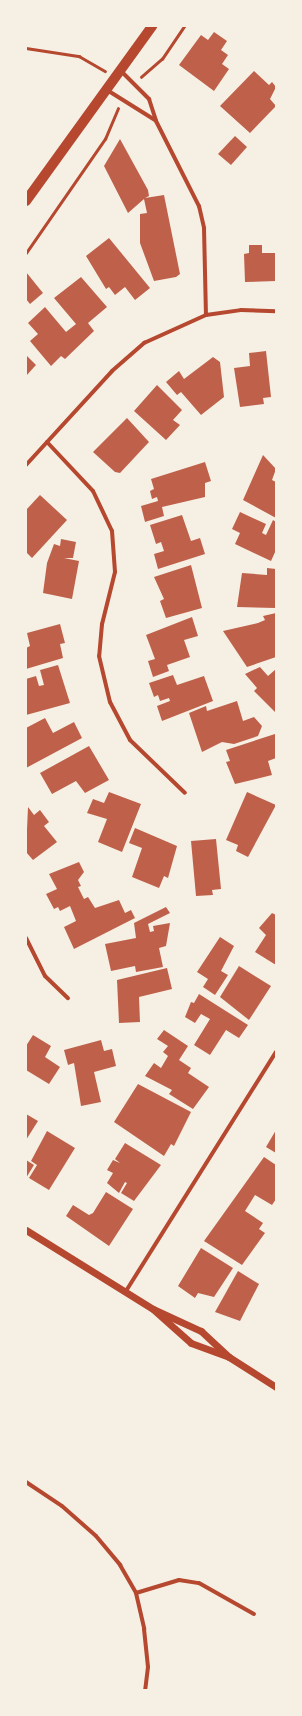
<!DOCTYPE html>
<html>
<head>
<meta charset="utf-8">
<style>
  body { margin:0 }
  #map { position:relative; width:302px; height:1716px; overflow:hidden; background:#f6efe4; font-family:"Fira Sans",sans-serif }
  div>[style] { position:absolute }
  [style*='--x'] { left:calc(var(--x)*1px); top:calc(var(--y)*1px); width:calc(var(--w)*1px); rotate:calc(var(--a)*1deg) }
  .building>* { inset:0; background:#bf614a }
  .path>* { height:2.5px; margin:-1.25px; padding:0 1.25px; transform-origin:1.25px; border-radius:1.25px; background:#b5482f }
  .minor>* { height:4px; margin:-2px; padding:0 2px; transform-origin:2px; border-radius:2px; background:#b5482f }
  .tertiary>* { height:7px; margin:-3.5px; padding:0 3.5px; transform-origin:3.5px; border-radius:3.5px; background:#b5482f }
  .primary>* { height:10px; margin:-5px; padding:0 5px; transform-origin:5px; border-radius:5px; background:#b5482f }
  span { translate:-50% -50%; white-space:nowrap; text-align:center; line-height:1.15; -webkit-text-stroke:4px #f6efe4; paint-order:stroke }
  .frame { position:absolute; inset:0; border:27px solid #f6efe4; pointer-events:none }
</style>
</head>
<body>
<div id="map">
  <div class="building">
    <div style="clip-path:polygon(214px 32px,227px 41px,221px 50px,228px 55px,222px 64px,229px 69px,214px 91px,179px 65px,201px 35px,208px 40px)"></div>
    <div style="clip-path:polygon(254px 71px,269px 85px,272px 82px,276px 87px,270px 99px,276px 106px,250px 133px,220px 106px)"></div>
    <div style="clip-path:polygon(235px 136px,247px 147px,231px 165px,218px 154px)"></div>
    <div style="clip-path:polygon(120px 139px,148px 190px,149px 196px,145px 198px,164px 195px,180px 274px,176px 277px,154px 281px,140px 243px,140px 214px,147px 213px,144px 199px,128px 213px,104px 166px)"></div>
    <div style="clip-path:polygon(109px 238px,150px 288px,135px 300px,125px 287px,115px 295px,109px 287px,106px 289px,86px 256px)"></div>
    <div style="clip-path:polygon(249px 245px,262px 245px,262px 253px,276px 253px,276px 281px,245px 282px,244px 254px,249px 253px)"></div>
    <div style="clip-path:polygon(26px 272px,43px 293px,30px 304px,26px 299px)"></div>
    <div style="clip-path:polygon(81px 277px,107px 307px,88px 323px,94px 331px,65px 359px,61px 356px,51px 366px,30px 341px,38px 334px,28px 323px,45px 307px,66px 332px,76px 324px,54px 298px)"></div>
    <div style="clip-path:polygon(266px 351px,271px 397px,263px 398px,264px 404px,240px 407px,234px 368px,250px 366px,249px 353px)"></div>
    <div style="clip-path:polygon(26px 355px,36px 365px,26px 376px)"></div>
    <div style="clip-path:polygon(213px 357px,220px 362px,224px 397px,201px 415px,181px 392px,177px 395px,166px 382px,179px 371px,184px 379px)"></div>
    <div style="clip-path:polygon(157px 385px,182px 410px,173px 420px,180px 425px,166px 440px,134px 411px)"></div>
    <div style="clip-path:polygon(127px 418px,149px 442px,120px 473px,115px 472px,93px 452px)"></div>
    <div style="clip-path:polygon(263px 455px,276px 469px,272px 480px,276px 482px,276px 518px,243px 500px)"></div>
    <div style="clip-path:polygon(205px 462px,211px 481px,205px 483px,205px 497px,162px 507px,164px 516px,145px 522px,141px 506px,158px 501px,157px 497px,152px 499px,150px 491px,154px 489px,151px 479px)"></div>
    <div style="clip-path:polygon(40px 495px,67px 520px,32px 558px,26px 552px,26px 510px)"></div>
    <div style="clip-path:polygon(240px 512px,266px 524px,262px 533px,266px 535px,273px 520px,276px 522px,276px 550px,271px 561px,235px 544px,240px 533px,232px 529px)"></div>
    <div style="clip-path:polygon(182px 515px,191px 541px,200px 538px,205px 554px,158px 569px,154px 554px,164px 551px,161px 542px,156px 544px,150px 525px)"></div>
    <div style="clip-path:polygon(61px 539px,76px 542px,73px 558px,64px 558px,79px 561px,72px 599px,43px 593px,47px 563px,54px 544px,60px 546px)"></div>
    <div style="clip-path:polygon(191px 565px,202px 608px,166px 618px,160px 601px,164px 599px,154px 577px)"></div>
    <div style="clip-path:polygon(267px 568px,276px 569px,276px 608px,237px 607px,242px 573px,267px 575px)"></div>
    <div style="clip-path:polygon(276px 613px,276px 657px,247px 667px,223px 631px,258px 623px,265px 620px,263px 616px)"></div>
    <div style="clip-path:polygon(192px 617px,198px 636px,184px 640px,190px 657px,167px 665px,169px 671px,153px 677px,148px 661px,155px 659px,146px 635px)"></div>
    <div style="clip-path:polygon(60px 624px,65px 643px,60px 644px,63px 658px,26px 669px,26px 648px,30px 646px,27px 633px)"></div>
    <div style="clip-path:polygon(58px 665px,70px 703px,26px 715px,26px 679px,36px 676px,39px 686px,44px 685px,40px 670px)"></div>
    <div style="clip-path:polygon(260px 667px,268px 676px,276px 669px,276px 713px,254px 691px,257px 688px,245px 674px)"></div>
    <div style="clip-path:polygon(173px 675px,177px 685px,204px 676px,213px 701px,162px 721px,157px 706px,170px 701px,169px 698px,160px 701px,158px 695px,154px 697px,149px 683px)"></div>
    <div style="clip-path:polygon(237px 701px,243px 721px,254px 717px,262px 726px,258px 736px,234px 744px,222px 742px,202px 752px,189px 713px,206px 706px,207px 711px)"></div>
    <div style="clip-path:polygon(45px 718px,53px 733px,74px 722px,82px 738px,26px 768px,26px 728px)"></div>
    <div style="clip-path:polygon(275px 734px,276px 758px,268px 761px,272px 775px,235px 784px,226px 762px,230px 761px,226px 750px)"></div>
    <div style="clip-path:polygon(89px 746px,109px 780px,85px 793px,76px 781px,52px 794px,40px 773px)"></div>
    <div style="clip-path:polygon(109px 792px,141px 804px,122px 852px,98px 842px,107px 819px,87px 813px,93px 799px,104px 803px)"></div>
    <div style="clip-path:polygon(247px 792px,276px 805px,248px 857px,236px 851px,238px 845px,226px 840px)"></div>
    <div style="clip-path:polygon(28px 807px,34px 815px,40px 810px,49px 822px,44px 826px,57px 842px,33px 860px,26px 852px)"></div>
    <div style="clip-path:polygon(135px 828px,177px 846px,168px 878px,164px 876px,159px 888px,132px 877px,142px 848px,129px 843px)"></div>
    <div style="clip-path:polygon(216px 839px,221px 889px,212px 890px,213px 895px,196px 896px,191px 841px)"></div>
    <div style="clip-path:polygon(79px 862px,84px 872px,78px 880px,81px 886px,78px 887px,84px 899px,88px 897px,95px 908px,119px 900px,125px 913px,131px 910px,135px 918px,74px 949px,64px 927px,76px 921px,70px 906px,60px 911px,58px 907px,54px 909px,46px 894px,57px 889px,49px 874px)"></div>
    <div style="clip-path:polygon(166px 907px,170px 913px,148px 924px,150px 932px,154px 931px,153px 926px,170px 923px,166px 946px,159px 948px,163px 967px,136px 972px,135px 966px,111px 971px,105px 944px,136px 938px,134px 923px)"></div>
    <div style="clip-path:polygon(272px 913px,276px 915px,276px 965px,255px 952px,266px 935px,259px 928px)"></div>
    <div style="clip-path:polygon(220px 937px,234px 946px,221px 971px,228px 975px,215px 995px,203px 987px,208px 979px,197px 972px)"></div>
    <div style="clip-path:polygon(239px 966px,271px 986px,249px 1020px,220px 997px)"></div>
    <div style="clip-path:polygon(167px 968px,172px 989px,139px 997px,140px 1022px,119px 1023px,117px 980px)"></div>
    <div style="clip-path:polygon(199px 994px,248px 1025px,239px 1038px,226px 1030px,210px 1055px,194px 1045px,210px 1019px,201px 1014px,195px 1023px,185px 1017px,191px 1002px,194px 1003px)"></div>
    <div style="clip-path:polygon(164px 1030px,188px 1046px,179px 1060px,191px 1068px,188px 1073px,209px 1087px,193px 1109px,169px 1094px,172px 1090px,145px 1076px,154px 1063px,161px 1068px,168px 1056px,163px 1052px,168px 1046px,157px 1039px)"></div>
    <div style="clip-path:polygon(33px 1035px,51px 1046px,45px 1057px,60px 1067px,49px 1084px,26px 1070px,26px 1046px)"></div>
    <div style="clip-path:polygon(101px 1040px,104px 1051px,112px 1049px,116px 1066px,94px 1072px,101px 1102px,81px 1106px,74px 1063px,68px 1065px,64px 1050px)"></div>
    <div style="clip-path:polygon(138px 1084px,191px 1112px,174px 1146px,171px 1144px,164px 1156px,114px 1122px)"></div>
    <div style="clip-path:polygon(26px 1114px,38px 1121px,26px 1140px)"></div>
    <div style="clip-path:polygon(276px 1130px,276px 1153px,266px 1147px)"></div>
    <div style="clip-path:polygon(47px 1131px,75px 1148px,49px 1190px,29px 1178px,37px 1165px,31px 1161px)"></div>
    <div style="clip-path:polygon(125px 1143px,161px 1165px,134px 1201px,121px 1193px,127px 1183px,125px 1182px,119px 1193px,107px 1183px,113px 1173px,107px 1170px,113px 1160px,120px 1163px,115px 1159px)"></div>
    <div style="clip-path:polygon(264px 1157px,276px 1165px,276px 1199px,272px 1205px,255px 1195px,245px 1211px,263px 1223px,259px 1229px,265px 1233px,242px 1265px,204px 1241px)"></div>
    <div style="clip-path:polygon(26px 1160px,34px 1165px,26px 1178px)"></div>
    <div style="clip-path:polygon(106px 1192px,133px 1209px,109px 1246px,66px 1216px,73px 1205px,89px 1215px,93px 1213px)"></div>
    <div style="clip-path:polygon(201px 1248px,233px 1268px,214px 1297px,198px 1293px,195px 1298px,178px 1286px)"></div>
    <div style="clip-path:polygon(238px 1271px,259px 1284px,240px 1321px,215px 1312px)"></div>
  </div>
  <div class="path">
    <div style="--x:26;--y:48;--w:54;--a:8.6"></div>
    <div style="--x:79;--y:56;--w:30;--a:30"></div>
    <div style="--x:141;--y:77;--w:28;--a:-41"></div>
    <div style="--x:162;--y:59;--w:40;--a:-56"></div>
    <div style="--x:26;--y:253;--w:139;--a:-55.3"></div>
    <div style="--x:105;--y:139;--w:33;--a:-67"></div>
  </div>
  <div class="minor">
    <div style="--x:121;--y:71;--w:40;--a:45"></div>
    <div style="--x:149;--y:99;--w:23;--a:72"></div>
    <div style="--x:156;--y:121;--w:95;--a:63.2"></div>
    <div style="--x:199;--y:206;--w:23;--a:77"></div>
    <div style="--x:204;--y:228;--w:87;--a:88.7"></div>
    <div style="--x:107;--y:90;--w:57;--a:32"></div>
    <div style="--x:47;--y:442;--w:67;--a:46.8"></div>
    <div style="--x:93;--y:491;--w:44;--a:64.6"></div>
    <div style="--x:112;--y:531;--w:41;--a:85.8"></div>
    <div style="--x:115;--y:572;--w:54;--a:104"></div>
    <div style="--x:102;--y:624;--w:32;--a:95"></div>
    <div style="--x:99;--y:656;--w:47;--a:76.6"></div>
    <div style="--x:110;--y:702;--w:43;--a:62.2"></div>
    <div style="--x:130;--y:740;--w:76;--a:43.9"></div>
    <div style="--x:26;--y:465;--w:127;--a:-47.5"></div>
    <div style="--x:112;--y:371;--w:43;--a:-41.2"></div>
    <div style="--x:144;--y:343;--w:68;--a:-24.3"></div>
    <div style="--x:206;--y:315;--w:35;--a:-8"></div>
    <div style="--x:241;--y:310;--w:35;--a:2"></div>
    <div style="--x:26;--y:938;--w:42;--a:63.4"></div>
    <div style="--x:45;--y:976;--w:32;--a:44"></div>
    <div style="--x:126;--y:1291;--w:282;--a:-57.9"></div>
    <div style="--x:26;--y:1482;--w:43;--a:33.7"></div>
    <div style="--x:62;--y:1506;--w:45;--a:41.4"></div>
    <div style="--x:96;--y:1536;--w:38;--a:50"></div>
    <div style="--x:120;--y:1565;--w:32;--a:60"></div>
    <div style="--x:136;--y:1593;--w:37;--a:77"></div>
    <div style="--x:144;--y:1629;--w:38;--a:84"></div>
    <div style="--x:148;--y:1667;--w:23;--a:97"></div>
    <div style="--x:136;--y:1593;--w:45;--a:-16.8"></div>
    <div style="--x:179;--y:1580;--w:20;--a:9"></div>
    <div style="--x:199;--y:1583;--w:63;--a:29.4"></div>
  </div>
  <div class="tertiary">
    <div style="--x:26;--y:1230;--w:150;--a:31.9"></div>
    <div style="--x:153;--y:1309;--w:53;--a:24.6"></div>
    <div style="--x:201;--y:1331;--w:38;--a:43"></div>
    <div style="--x:155;--y:1311;--w:48;--a:41.6"></div>
    <div style="--x:191;--y:1343;--w:40;--a:20.2"></div>
    <div style="--x:229;--y:1357;--w:56;--a:32.6"></div>
  </div>
  <div class="primary">
    <div style="--x:26;--y:201;--w:216;--a:-54.2"></div>
  </div>
  <div class="frame"></div>
</div>
</body>
</html>
